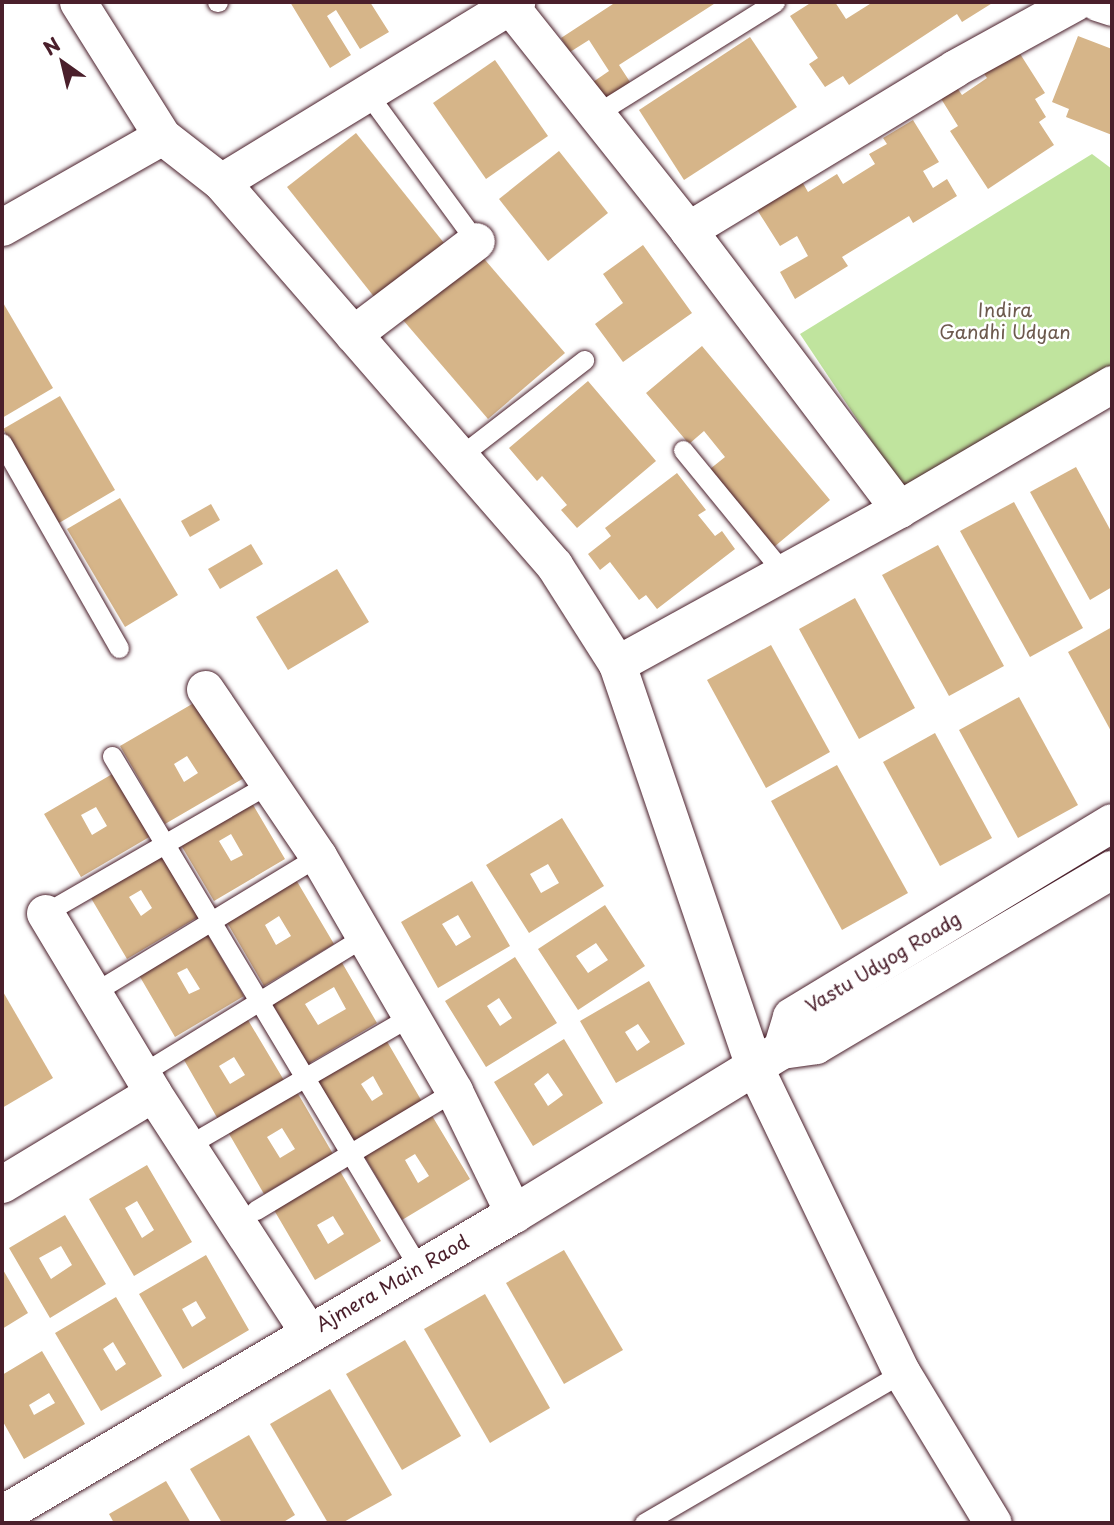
<!DOCTYPE html>
<html>
<head>
<meta charset="utf-8">
<style>
  body { margin:0 }
  #map { position:relative; width:1114px; height:1525px; overflow:hidden; background:#fff; font-family:"Playpen Sans",sans-serif }
  div>[style] { position:absolute }
  [style*='--x'] { left:calc(var(--x)*1px); top:calc(var(--y)*1px); width:calc(var(--w)*1px); rotate:calc(var(--a)*1deg) }
  .green>* { inset:0; background:#c0e49e }
  .building>* { inset:0; background:#d6b589 }
  .roads { filter:drop-shadow(0 0 2px #4a1f2b) drop-shadow(0 0 2px #4a1f2b) }
  .lane>* { height:19px; margin:-9.5px; padding:0 9.5px; transform-origin:9.5px; border-radius:9.5px; background:#fff }
  .street>* { height:37px; margin:-18.5px; padding:0 18.5px; transform-origin:18.5px; border-radius:18.5px; background:#fff }
  .secondary>* { height:38px; margin:-19px; padding:0 19px; transform-origin:19px; border-radius:19px; background:#fff }
  span { translate:-50% -50%; white-space:nowrap; text-align:center; line-height:1.15; -webkit-text-stroke:5px #fff; paint-order:stroke }
  .park-label { font-size:19px; color:#6d5a4e }
  .street-label { font-size:19px; color:#4a1f2b }
  .frame { position:absolute; inset:0; border:4px solid #4a1f2b; pointer-events:none }
  .north { position:absolute; left:28px; top:28px; width:70px; height:70px; -webkit-text-stroke:5px #fff; paint-order:stroke; rotate:326deg; font-size:19px; font-weight:700; line-height:28px; text-align:center; color:#4a1f2b }
  .north::after { content:''; display:block; margin:auto; width:24px; height:32px; background:#4a1f2b; clip-path:polygon(50% 0,100% 100%,50% 72%,0 100%) }
</style>
</head>
<body>
<div id="map">
  <div class="green">
    <div style="clip-path:polygon(1092px 154px,1112px 169px,1112px 370px,905px 491px,800px 334px)"></div>
  </div>
  <div class="building">
    <div style="clip-path:polygon(290px 2px,370px 2px,389px 32px,360px 49px,336px 10px,327px 16px,351px 55px,330px 68px)"></div>
    <div style="clip-path:polygon(616px 2px,717px 2px,619px 65px,632px 85px,607px 102px,593px 82px,609px 71px,589px 40px,570px 52px,561px 38px)"></div>
    <div style="clip-path:polygon(812px 2px,835px 2px,846px 19px,873px 2px,994px 2px,962px 22px,957px 14px,849px 85px,843px 76px,825px 87px,809px 64px,818px 58px,790px 16px)"></div>
    <div style="clip-path:polygon(1078px 36px,1112px 49px,1112px 135px,1066px 117px,1069px 109px,1052px 102px)"></div>
    <div style="clip-path:polygon(750px 37px,797px 107px,684px 180px,639px 110px)"></div>
    <div style="clip-path:polygon(1017px 49px,1045px 93px,1035px 99px,1046px 117px,1039px 122px,1054px 145px,988px 189px,950px 131px,958px 126px,940px 97px,956px 86px,962px 95px,987px 78px,983px 72px)"></div>
    <div style="clip-path:polygon(495px 60px,548px 136px,486px 179px,433px 103px)"></div>
    <div style="clip-path:polygon(913px 120px,939px 162px,923px 171px,933px 188px,947px 179px,957px 196px,913px 223px,909px 216px,842px 257px,848px 266px,795px 299px,780px 272px,808px 256px,797px 236px,780px 246px,754px 205px,800px 178px,808px 192px,837px 174px,843px 184px,875px 164px,869px 154px,887px 144px,883px 138px)"></div>
    <div style="clip-path:polygon(356px 133px,448px 248px,379px 303px,287px 187px)"></div>
    <div style="clip-path:polygon(559px 151px,608px 213px,548px 261px,499px 199px)"></div>
    <div style="clip-path:polygon(643px 245px,692px 313px,623px 362px,595px 324px,623px 303px,603px 274px)"></div>
    <div style="clip-path:polygon(480px 254px,565px 353px,488px 419px,403px 320px)"></div>
    <div style="clip-path:polygon(2px 301px,53px 388px,2px 418px)"></div>
    <div style="clip-path:polygon(702px 346px,830px 500px,774px 547px,710px 469px,725px 457px,704px 431px,689px 444px,646px 393px)"></div>
    <div style="clip-path:polygon(588px 381px,656px 461px,577px 528px,561px 510px,567px 505px,542px 476px,537px 481px,509px 448px)"></div>
    <div style="clip-path:polygon(60px 396px,115px 490px,59px 523px,3px 429px)"></div>
    <div style="clip-path:polygon(1076px 467px,1112px 533px,1112px 587px,1090px 600px,1030px 492px)"></div>
    <div style="clip-path:polygon(677px 473px,706px 510px,698px 515px,715px 536px,722px 531px,735px 549px,657px 609px,646px 595px,639px 600px,610px 562px,600px 570px,588px 554px,611px 536px,605px 528px)"></div>
    <div style="clip-path:polygon(120px 498px,178px 595px,125px 627px,67px 529px)"></div>
    <div style="clip-path:polygon(1014px 502px,1083px 628px,1030px 657px,960px 531px)"></div>
    <div style="clip-path:polygon(211px 504px,220px 520px,190px 537px,181px 521px)"></div>
    <div style="clip-path:polygon(251px 544px,263px 564px,220px 589px,208px 569px)"></div>
    <div style="clip-path:polygon(938px 545px,1004px 666px,949px 696px,882px 575px)"></div>
    <div style="clip-path:polygon(337px 569px,369px 622px,288px 670px,256px 617px)"></div>
    <div style="clip-path:polygon(855px 598px,915px 708px,859px 739px,799px 629px)"></div>
    <div style="clip-path:polygon(1112px 627px,1112px 733px,1068px 652px)"></div>
    <div style="clip-path:polygon(771px 645px,830px 752px,766px 788px,707px 680px)"></div>
    <div style="clip-path:polygon(1019px 697px,1078px 805px,1018px 838px,959px 730px)"></div>
    <div style="clip-path:polygon(evenodd,199px 700px,244px 778px,165px 824px,120px 746px,199px 700px,187px 756px,198px 773px,184px 782px,174px 764px,187px 756px)"></div>
    <div style="clip-path:polygon(935px 733px,992px 838px,940px 866px,883px 762px)"></div>
    <div style="clip-path:polygon(837px 765px,908px 893px,842px 930px,771px 801px)"></div>
    <div style="clip-path:polygon(evenodd,114px 773px,151px 836px,81px 877px,44px 814px,114px 773px,96px 807px,107px 826px,92px 835px,81px 815px,96px 807px)"></div>
    <div style="clip-path:polygon(evenodd,249px 798px,285px 859px,214px 901px,178px 840px,249px 798px,231px 834px,243px 855px,231px 861px,219px 841px,231px 834px)"></div>
    <div style="clip-path:polygon(evenodd,562px 818px,604px 886px,529px 933px,486px 865px,562px 818px,548px 864px,559px 883px,541px 893px,530px 874px,548px 864px)"></div>
    <div style="clip-path:polygon(evenodd,159px 851px,198px 917px,127px 959px,88px 893px,159px 851px,141px 890px,152px 908px,141px 916px,129px 897px,141px 890px)"></div>
    <div style="clip-path:polygon(evenodd,295px 878px,334px 944px,264px 986px,225px 919px,295px 878px,279px 916px,291px 936px,276px 945px,265px 925px,279px 916px)"></div>
    <div style="clip-path:polygon(evenodd,472px 881px,510px 946px,438px 988px,401px 922px,472px 881px,458px 915px,471px 937px,456px 946px,442px 924px,458px 915px)"></div>
    <div style="clip-path:polygon(evenodd,605px 905px,645px 966px,578px 1010px,538px 949px,605px 905px,596px 943px,608px 960px,588px 973px,576px 956px,596px 943px)"></div>
    <div style="clip-path:polygon(evenodd,205px 930px,244px 996px,175px 1037px,136px 970px,205px 930px,187px 968px,200px 989px,189px 994px,177px 973px,187px 968px)"></div>
    <div style="clip-path:polygon(evenodd,337px 954px,377px 1023px,308px 1064px,267px 995px,337px 954px,334px 987px,346px 1009px,318px 1025px,305px 1004px,334px 987px)"></div>
    <div style="clip-path:polygon(evenodd,515px 957px,557px 1023px,486px 1067px,445px 1001px,515px 957px,499px 998px,512px 1018px,500px 1026px,487px 1006px,499px 998px)"></div>
    <div style="clip-path:polygon(evenodd,649px 981px,685px 1044px,616px 1083px,580px 1021px,649px 981px,638px 1024px,650px 1042px,637px 1051px,625px 1032px,638px 1024px)"></div>
    <div style="clip-path:polygon(2px 990px,53px 1078px,2px 1108px)"></div>
    <div style="clip-path:polygon(evenodd,245px 1015px,285px 1082px,219px 1121px,180px 1053px,245px 1015px,234px 1057px,245px 1075px,230px 1084px,219px 1066px,234px 1057px)"></div>
    <div style="clip-path:polygon(evenodd,385px 1038px,424px 1105px,356px 1146px,317px 1079px,385px 1038px,373px 1076px,383px 1094px,372px 1101px,361px 1084px,373px 1076px)"></div>
    <div style="clip-path:polygon(evenodd,564px 1039px,603px 1103px,533px 1146px,494px 1082px,564px 1039px,548px 1073px,563px 1095px,548px 1106px,534px 1084px,548px 1073px)"></div>
    <div style="clip-path:polygon(evenodd,297px 1092px,333px 1154px,264px 1194px,228px 1132px,297px 1092px,282px 1128px,295px 1149px,280px 1158px,267px 1137px,282px 1128px)"></div>
    <div style="clip-path:polygon(evenodd,431px 1114px,470px 1179px,402px 1220px,363px 1154px,431px 1114px,415px 1154px,429px 1176px,418px 1183px,405px 1160px,415px 1154px)"></div>
    <div style="clip-path:polygon(evenodd,147px 1165px,192px 1242px,134px 1276px,89px 1199px,147px 1165px,137px 1201px,154px 1230px,142px 1238px,125px 1208px,137px 1201px)"></div>
    <div style="clip-path:polygon(evenodd,340px 1171px,381px 1241px,315px 1280px,274px 1210px,340px 1171px,333px 1216px,344px 1234px,328px 1244px,317px 1225px,333px 1216px)"></div>
    <div style="clip-path:polygon(evenodd,65px 1215px,106px 1284px,50px 1318px,9px 1248px,65px 1215px,61px 1246px,72px 1265px,51px 1279px,39px 1258px,61px 1246px)"></div>
    <div style="clip-path:polygon(564px 1250px,623px 1350px,564px 1384px,506px 1283px)"></div>
    <div style="clip-path:polygon(evenodd,206px 1255px,249px 1330px,183px 1369px,139px 1294px,206px 1255px,196px 1301px,206px 1318px,192px 1327px,182px 1309px,196px 1301px)"></div>
    <div style="clip-path:polygon(2px 1268px,28px 1313px,2px 1329px,3px 1302px)"></div>
    <div style="clip-path:polygon(485px 1294px,550px 1408px,490px 1443px,424px 1329px)"></div>
    <div style="clip-path:polygon(evenodd,116px 1297px,162px 1376px,101px 1411px,55px 1333px,116px 1297px,113px 1342px,126px 1364px,116px 1371px,103px 1349px,113px 1342px)"></div>
    <div style="clip-path:polygon(405px 1340px,461px 1436px,402px 1470px,346px 1374px)"></div>
    <div style="clip-path:polygon(evenodd,42px 1351px,85px 1424px,24px 1459px,2px 1420px,2px 1375px,42px 1351px,49px 1393px,55px 1403px,34px 1415px,29px 1405px,49px 1393px)"></div>
    <div style="clip-path:polygon(330px 1389px,392px 1495px,342px 1523px,328px 1523px,270px 1424px)"></div>
    <div style="clip-path:polygon(249px 1435px,295px 1515px,282px 1523px,222px 1523px,190px 1469px)"></div>
    <div style="clip-path:polygon(166px 1481px,191px 1523px,114px 1523px,109px 1514px)"></div>
  </div>
  <div class="roads">
    <div class="lane">
      <div style="--x:217;--y:2;--w:1;--a:0"></div>
      <div style="--x:365;--y:90;--w:171;--a:53.8"></div>
      <div style="--x:596;--y:114;--w:211;--a:-32"></div>
      <div style="--x:2;--y:443;--w:236;--a:60.3"></div>
      <div style="--x:683;--y:450;--w:158;--a:50.7"></div>
      <div style="--x:460;--y:456;--w:157;--a:-37.7"></div>
      <div style="--x:112;--y:756;--w:597;--a:59.05"></div>
      <div style="--x:45;--y:913;--w:260;--a:-30"></div>
      <div style="--x:93;--y:993;--w:263;--a:-31.3"></div>
      <div style="--x:141;--y:1074;--w:262;--a:-31.6"></div>
      <div style="--x:204;--y:1136;--w:239;--a:-30.1"></div>
      <div style="--x:256;--y:1210;--w:231;--a:-31"></div>
      <div style="--x:644;--y:1523;--w:298;--a:-30.2"></div>
    </div>
    <div class="street">
      <div style="--x:78;--y:2;--w:158;--a:57.9"></div>
      <div style="--x:162;--y:136;--w:75;--a:37.9"></div>
      <div style="--x:221;--y:182;--w:508;--a:48.99"></div>
      <div style="--x:554;--y:565;--w:117;--a:57.5"></div>
      <div style="--x:617;--y:664;--w:425;--a:71.2"></div>
      <div style="--x:754;--y:1066;--w:341;--a:64.3"></div>
      <div style="--x:902;--y:1373;--w:175;--a:58.8"></div>
      <div style="--x:1097;--y:2;--w:16;--a:18"></div>
      <div style="--x:510;--y:6;--w:286;--a:51.5"></div>
      <div style="--x:688;--y:230;--w:350;--a:52.9"></div>
      <div style="--x:221;--y:182;--w:346;--a:-31.4"></div>
      <div style="--x:2;--y:227;--w:184;--a:-29.6"></div>
      <div style="--x:688;--y:230;--w:312;--a:-31.2"></div>
      <div style="--x:955;--y:68;--w:137;--a:-28.8"></div>
      <div style="--x:353;--y:334;--w:154;--a:-37.1"></div>
      <div style="--x:617;--y:664;--w:322;--a:-28.8"></div>
      <div style="--x:899;--y:509;--w:247;--a:-30.4"></div>
      <div style="--x:205;--y:689;--w:202;--a:55.9"></div>
      <div style="--x:318;--y:856;--w:272;--a:59.9"></div>
      <div style="--x:454;--y:1091;--w:137;--a:64"></div>
      <div style="--x:45;--y:913;--w:210;--a:59"></div>
      <div style="--x:153;--y:1093;--w:285;--a:57"></div>
      <div style="--x:2;--y:1184;--w:176;--a:-31.1"></div>
    </div>
    <div class="secondary">
      <div style="--x:782;--y:1050;--w:34;--a:-73"></div>
      <div style="--x:792;--y:1017;--w:374;--a:-31.2"></div>
      <div style="--x:2;--y:1515;--w:594;--a:-30.45"></div>
      <div style="--x:514;--y:1214;--w:314;--a:-31.5"></div>
      <div style="--x:782;--y:1050;--w:34;--a:-8"></div>
      <div style="--x:816;--y:1045;--w:344;--a:-30.6"></div>
    </div>
  </div>
  <div class="park-label">
    <span style="left:1005px;top:321px">Indira<br>Gandhi Udyan</span>
  </div>
  <div class="street-label">
    <span style="left:883px;top:962px;rotate:-31deg">Vastu Udyog Roadg</span>
    <span style="left:392px;top:1283px;rotate:-30deg">Ajmera Main Raod</span>
  </div>
  <div class="frame"></div>
  <div class="north">N</div>
</div>
</body>
</html>
